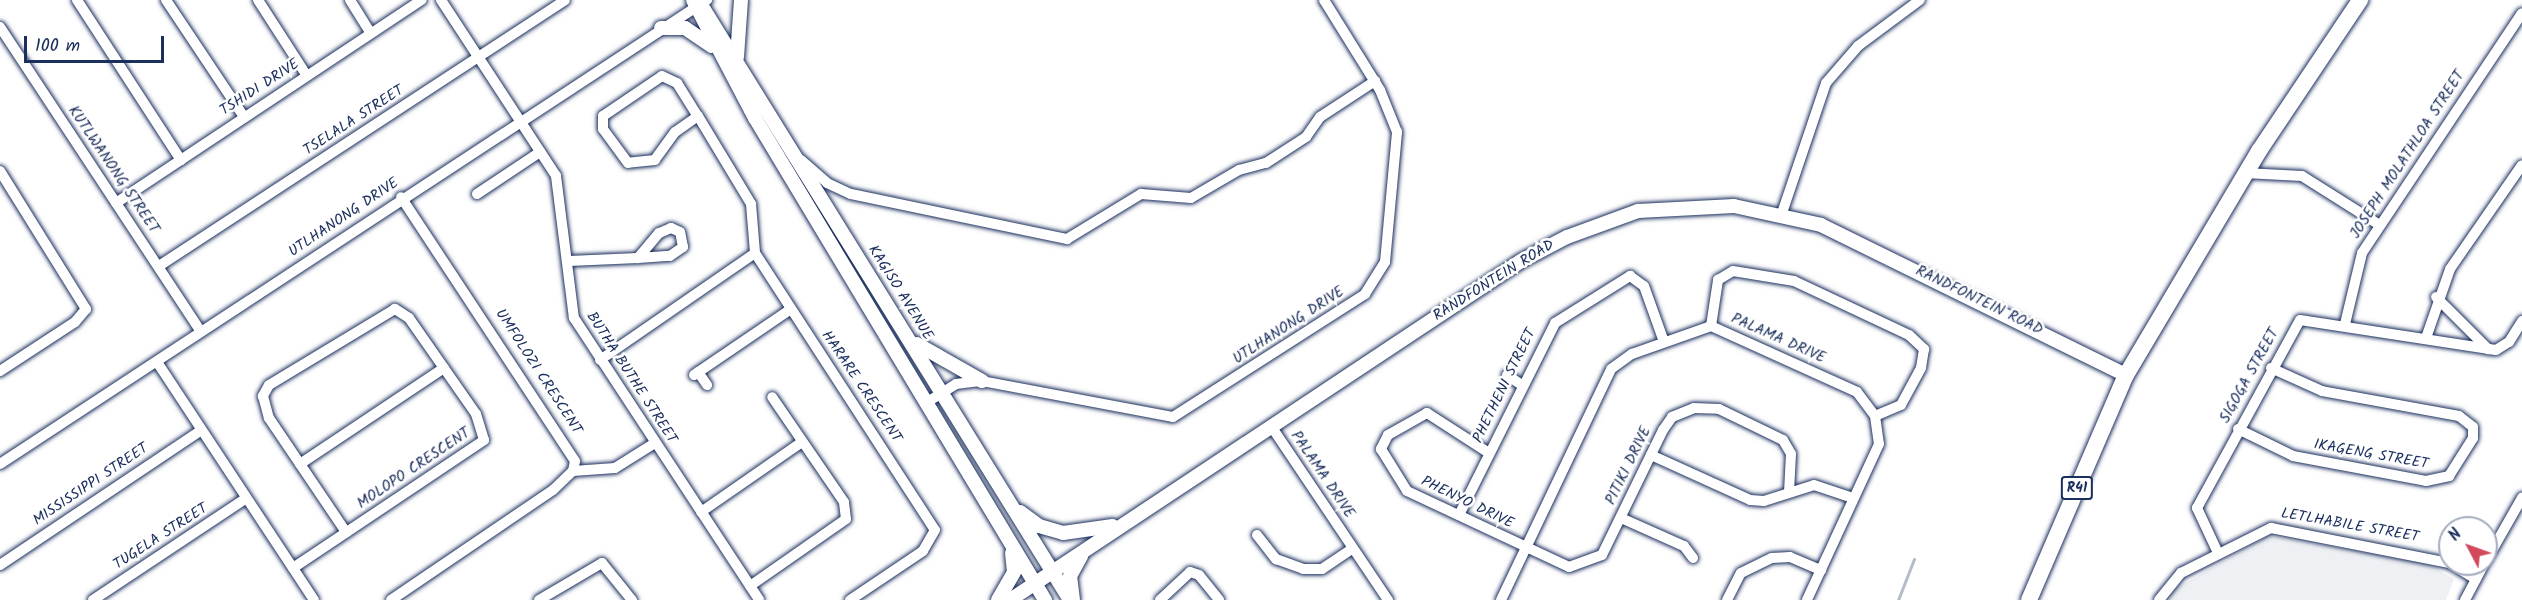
<!DOCTYPE html>
<html>
<head>
<meta charset="utf-8">
<style>
  body { margin:0 }
  #map { position:relative; width:2522px; height:600px; overflow:hidden; background:#fff; font-family:Kalam,sans-serif }
  div>[style] { position:absolute }
  [style*='--x'] { left:calc(var(--x)*1px); top:calc(var(--y)*1px); width:calc(var(--w)*1px); rotate:calc(var(--a)*1deg) }
  .built>* { inset:0; background:#eff0f4 }
  .stream>* { height:3px; margin:-1.5px; padding:0 1.5px; transform-origin:1.5px; border-radius:1.5px; background:#b5bbca }
  .roads { filter:drop-shadow(0 0 2px #1b2f5e) drop-shadow(0 0 2px #1b2f5e) }
  .street>* { height:10px; margin:-5px; padding:0 5px; transform-origin:5px; border-radius:5px; background:#fff }
  .secondary>* { height:14px; margin:-7px; padding:0 7px; transform-origin:7px; border-radius:7px; background:#fff }
  .primary>* { height:16px; margin:-8px; padding:0 8px; transform-origin:8px; border-radius:8px; background:#fff }
  span { translate:-50% -50%; white-space:nowrap; text-align:center; line-height:1.15; -webkit-text-stroke:5px #fff; paint-order:stroke }
  .shield-label span { padding:2px 4px; background:#fff; border:2px solid; border-radius:4px; -webkit-text-stroke-width:0 }
  .shield-label { font-size:14px; color:#1b2f5e; font-weight:700 }
  .street-label { font-size:15px; color:#1b2f5e }
  .north { position:absolute; left:2438px; top:516px; width:60px; height:60px; box-sizing:border-box; background:#fff; border:2px solid #a4acbf; border-radius:50%; rotate:311deg; font-size:16px; font-weight:700; line-height:24px; text-align:center; color:#1b2f5e }
  .north::after { content:''; display:block; margin:auto; width:21px; height:27px; background:#d1495b; clip-path:polygon(50% 0,100% 100%,50% 72%,0 100%) }
  .scale { position:absolute; left:24px; top:36px; width:140px; height:27px; box-sizing:border-box; border:3px solid #1b2f5e; border-top:0; padding-left:8px; font-size:18px; line-height:21px; white-space:nowrap; color:#1b2f5e; -webkit-text-stroke:4px #fff; paint-order:stroke }
</style>
</head>
<body>
<div id="map">
  <div class="built">
    <div style="clip-path:polygon(2268px 536px,2426px 563px,2454px 579px,2446px 600px,2169px 600px,2173px 590px)"></div>
  </div>
  <div class="stream">
    <div style="--x:1898;--y:600;--w:44;--a:-68.7"></div>
  </div>
  <div class="roads">
    <div class="street">
      <div style="--x:77;--y:0;--w:191;--a:57"></div>
      <div style="--x:166;--y:0;--w:141;--a:56.3"></div>
      <div style="--x:258;--y:0;--w:90;--a:57.2"></div>
      <div style="--x:350;--y:0;--w:39;--a:58"></div>
      <div style="--x:441;--y:0;--w:210;--a:56.8"></div>
      <div style="--x:556;--y:176;--w:143;--a:82.8"></div>
      <div style="--x:574;--y:318;--w:337;--a:56.7"></div>
      <div style="--x:0;--y:27;--w:363;--a:56.6"></div>
      <div style="--x:662;--y:76;--w:17;--a:25"></div>
      <div style="--x:677;--y:83;--w:39;--a:58"></div>
      <div style="--x:698;--y:116;--w:28;--a:145"></div>
      <div style="--x:675;--y:132;--w:34;--a:126"></div>
      <div style="--x:655;--y:160;--w:27;--a:174"></div>
      <div style="--x:628;--y:163;--w:42;--a:-126.3"></div>
      <div style="--x:603;--y:129;--w:13;--a:-90"></div>
      <div style="--x:603;--y:116;--w:71;--a:-34.1"></div>
      <div style="--x:698;--y:116;--w:103;--a:58.9"></div>
      <div style="--x:751;--y:204;--w:49;--a:85.3"></div>
      <div style="--x:801;--y:160;--w:35;--a:41"></div>
      <div style="--x:827;--y:183;--w:26;--a:25"></div>
      <div style="--x:851;--y:194;--w:221;--a:11.8"></div>
      <div style="--x:1067;--y:239;--w:87;--a:-31.3"></div>
      <div style="--x:1141;--y:194;--w:50;--a:4.6"></div>
      <div style="--x:1191;--y:198;--w:56;--a:-30.3"></div>
      <div style="--x:1239;--y:170;--w:28;--a:-15"></div>
      <div style="--x:1266;--y:163;--w:48;--a:-33"></div>
      <div style="--x:1306;--y:137;--w:24;--a:-55"></div>
      <div style="--x:1320;--y:117;--w:66;--a:-33.2"></div>
      <div style="--x:0;--y:171;--w:163;--a:58.1"></div>
      <div style="--x:86;--y:309;--w:17;--a:130"></div>
      <div style="--x:75;--y:322;--w:90;--a:146.8"></div>
      <div style="--x:2245;--y:173;--w:57;--a:3"></div>
      <div style="--x:2302;--y:176;--w:90;--a:32.3"></div>
      <div style="--x:477;--y:194;--w:76;--a:-33.7"></div>
      <div style="--x:116;--y:203;--w:367;--a:-33.6"></div>
      <div style="--x:1782;--y:213;--w:137;--a:-71.3"></div>
      <div style="--x:1826;--y:83;--w:49;--a:-49.1"></div>
      <div style="--x:1858;--y:46;--w:77;--a:-36.6"></div>
      <div style="--x:755;--y:253;--w:330;--a:57"></div>
      <div style="--x:935;--y:530;--w:24;--a:120"></div>
      <div style="--x:923;--y:551;--w:88;--a:146.1"></div>
      <div style="--x:569;--y:261;--w:69;--a:-2.5"></div>
      <div style="--x:638;--y:258;--w:32;--a:-4"></div>
      <div style="--x:670;--y:256;--w:16;--a:-35"></div>
      <div style="--x:683;--y:247;--w:15;--a:-101"></div>
      <div style="--x:680;--y:232;--w:10;--a:-156"></div>
      <div style="--x:671;--y:228;--w:13;--a:157"></div>
      <div style="--x:659;--y:233;--w:33;--a:130"></div>
      <div style="--x:159;--y:266;--w:485;--a:-33.2"></div>
      <div style="--x:2436;--y:297;--w:74;--a:45"></div>
      <div style="--x:2345;--y:324;--w:73;--a:-76.5"></div>
      <div style="--x:2362;--y:253;--w:288;--a:-56.3"></div>
      <div style="--x:1711;--y:326;--w:47;--a:-81.3"></div>
      <div style="--x:1718;--y:280;--w:17;--a:-31"></div>
      <div style="--x:1733;--y:271;--w:62;--a:9.3"></div>
      <div style="--x:1794;--y:281;--w:127;--a:25.2"></div>
      <div style="--x:1909;--y:335;--w:21;--a:43"></div>
      <div style="--x:1924;--y:349;--w:19;--a:99"></div>
      <div style="--x:1921;--y:368;--w:42;--a:118.4"></div>
      <div style="--x:1901;--y:405;--w:28;--a:157"></div>
      <div style="--x:2426;--y:338;--w:73;--a:-70.8"></div>
      <div style="--x:2450;--y:269;--w:126;--a:-55.3"></div>
      <div style="--x:600;--y:360;--w:188;--a:-34.6"></div>
      <div style="--x:157;--y:362;--w:285;--a:56.6"></div>
      <div style="--x:698;--y:372;--w:16;--a:55"></div>
      <div style="--x:694;--y:375;--w:117;--a:-34.2"></div>
      <div style="--x:1507;--y:375;--w:18;--a:34"></div>
      <div style="--x:929;--y:401;--w:32;--a:-32"></div>
      <div style="--x:956;--y:384;--w:26;--a:-7"></div>
      <div style="--x:982;--y:381;--w:194;--a:10.7"></div>
      <div style="--x:1173;--y:417;--w:228;--a:-32.6"></div>
      <div style="--x:1365;--y:294;--w:38;--a:-58"></div>
      <div style="--x:1385;--y:262;--w:131;--a:-84.7"></div>
      <div style="--x:1397;--y:132;--w:45;--a:-112"></div>
      <div style="--x:1380;--y:90;--w:106;--a:-121.9"></div>
      <div style="--x:1271;--y:426;--w:210;--a:56.1"></div>
      <div style="--x:2238;--y:429;--w:61;--a:26.1"></div>
      <div style="--x:2293;--y:456;--w:135;--a:10.6"></div>
      <div style="--x:2426;--y:481;--w:24;--a:-12"></div>
      <div style="--x:2449;--y:476;--w:45;--a:-57.7"></div>
      <div style="--x:2473;--y:438;--w:11;--a:-90"></div>
      <div style="--x:2473;--y:427;--w:18;--a:-142"></div>
      <div style="--x:2459;--y:416;--w:139;--a:-169.7"></div>
      <div style="--x:2322;--y:391;--w:56;--a:-155.7"></div>
      <div style="--x:1489;--y:453;--w:74;--a:-147.2"></div>
      <div style="--x:1427;--y:413;--w:45;--a:150.6"></div>
      <div style="--x:1388;--y:435;--w:16;--a:117"></div>
      <div style="--x:1381;--y:449;--w:49;--a:58.2"></div>
      <div style="--x:1407;--y:491;--w:179;--a:25.1"></div>
      <div style="--x:1569;--y:567;--w:35;--a:-20"></div>
      <div style="--x:1602;--y:555;--w:139;--a:-64"></div>
      <div style="--x:1663;--y:430;--w:16;--a:-55"></div>
      <div style="--x:1672;--y:417;--w:24;--a:-22"></div>
      <div style="--x:1694;--y:408;--w:25;--a:2"></div>
      <div style="--x:1719;--y:409;--w:71;--a:25.8"></div>
      <div style="--x:1783;--y:440;--w:16;--a:60"></div>
      <div style="--x:1791;--y:454;--w:36;--a:93"></div>
      <div style="--x:1651;--y:455;--w:109;--a:24.4"></div>
      <div style="--x:1750;--y:500;--w:14;--a:4"></div>
      <div style="--x:1764;--y:501;--w:52;--a:-17.7"></div>
      <div style="--x:1814;--y:485;--w:41;--a:18.4"></div>
      <div style="--x:0;--y:464;--w:846;--a:-33.28"></div>
      <div style="--x:300;--y:464;--w:173;--a:-33.7"></div>
      <div style="--x:573;--y:471;--w:42;--a:-4.1"></div>
      <div style="--x:615;--y:468;--w:47;--a:-32"></div>
      <div style="--x:701;--y:512;--w:123;--a:-34.7"></div>
      <div style="--x:1459;--y:515;--w:215;--a:-63.4"></div>
      <div style="--x:1555;--y:323;--w:89;--a:-32.1"></div>
      <div style="--x:1630;--y:276;--w:17;--a:36"></div>
      <div style="--x:1644;--y:286;--w:59;--a:70.3"></div>
      <div style="--x:1621;--y:518;--w:69;--a:24"></div>
      <div style="--x:1684;--y:546;--w:15;--a:53"></div>
      <div style="--x:1257;--y:535;--w:31;--a:52"></div>
      <div style="--x:1276;--y:559;--w:29;--a:20"></div>
      <div style="--x:1303;--y:569;--w:19;--a:0"></div>
      <div style="--x:1322;--y:569;--w:37;--a:-34"></div>
      <div style="--x:2218;--y:553;--w:50;--a:-115"></div>
      <div style="--x:2197;--y:508;--w:214;--a:-61.3"></div>
      <div style="--x:2300;--y:320;--w:198;--a:8.7"></div>
      <div style="--x:2496;--y:350;--w:15;--a:-32"></div>
      <div style="--x:2509;--y:342;--w:25;--a:-58"></div>
      <div style="--x:2486;--y:561;--w:73;--a:-60.3"></div>
      <div style="--x:2451;--y:564;--w:29;--a:31"></div>
      <div style="--x:0;--y:565;--w:241;--a:-33.8"></div>
      <div style="--x:293;--y:568;--w:230;--a:-33.8"></div>
      <div style="--x:484;--y:440;--w:27;--a:-107"></div>
      <div style="--x:476;--y:414;--w:117;--a:-124.9"></div>
      <div style="--x:409;--y:318;--w:17;--a:-147"></div>
      <div style="--x:395;--y:309;--w:147;--a:148.9"></div>
      <div style="--x:269;--y:385;--w:13;--a:119"></div>
      <div style="--x:263;--y:396;--w:23;--a:75"></div>
      <div style="--x:269;--y:418;--w:138;--a:56"></div>
      <div style="--x:750;--y:586;--w:117;--a:-34.9"></div>
      <div style="--x:846;--y:519;--w:17;--a:-97"></div>
      <div style="--x:844;--y:502;--w:127;--a:-124.4"></div>
      <div style="--x:93;--y:600;--w:182;--a:-33.6"></div>
      <div style="--x:391;--y:600;--w:196;--a:-34.2"></div>
      <div style="--x:553;--y:490;--w:28;--a:-44"></div>
      <div style="--x:573;--y:471;--w:10;--a:-79"></div>
      <div style="--x:575;--y:461;--w:316;--a:-123.4"></div>
      <div style="--x:539;--y:600;--w:73;--a:-30.4"></div>
      <div style="--x:602;--y:563;--w:48;--a:51"></div>
      <div style="--x:1160;--y:600;--w:41;--a:-43"></div>
      <div style="--x:1190;--y:572;--w:9;--a:18"></div>
      <div style="--x:1199;--y:575;--w:32;--a:51"></div>
      <div style="--x:1501;--y:600;--w:256;--a:-64.5"></div>
      <div style="--x:1611;--y:369;--w:26;--a:-36"></div>
      <div style="--x:1632;--y:354;--w:84;--a:-19.5"></div>
      <div style="--x:1711;--y:326;--w:160;--a:24.3"></div>
      <div style="--x:1857;--y:392;--w:30;--a:53"></div>
      <div style="--x:1875;--y:416;--w:28;--a:82"></div>
      <div style="--x:1879;--y:444;--w:172;--a:114.8"></div>
      <div style="--x:1727;--y:600;--w:30;--a:-63"></div>
      <div style="--x:1741;--y:573;--w:34;--a:-26"></div>
      <div style="--x:1772;--y:558;--w:18;--a:-3"></div>
      <div style="--x:1790;--y:557;--w:34;--a:23"></div>
      <div style="--x:2159;--y:600;--w:35;--a:-51"></div>
      <div style="--x:2181;--y:573;--w:101;--a:-26.6"></div>
      <div style="--x:2271;--y:528;--w:182;--a:11.1"></div>
      <div style="--x:2465;--y:600;--w:41;--a:-62.2"></div>
    </div>
    <div class="secondary">
      <div style="--x:693;--y:0;--w:133;--a:62.3"></div>
      <div style="--x:755;--y:118;--w:563;--a:58.97"></div>
      <div style="--x:698;--y:0;--w:706;--a:58.2"></div>
      <div style="--x:661;--y:28;--w:24;--a:0"></div>
      <div style="--x:685;--y:28;--w:32;--a:34"></div>
      <div style="--x:737;--y:57;--w:57;--a:-86"></div>
      <div style="--x:917;--y:344;--w:75;--a:29.6"></div>
      <div style="--x:1020;--y:512;--w:24;--a:36"></div>
      <div style="--x:1039;--y:526;--w:25;--a:16"></div>
      <div style="--x:1063;--y:533;--w:50;--a:-8"></div>
      <div style="--x:998;--y:600;--w:32;--a:-60"></div>
      <div style="--x:1014;--y:572;--w:19;--a:-96"></div>
      <div style="--x:1010;--y:600;--w:613;--a:-33.56"></div>
      <div style="--x:1521;--y:261;--w:52;--a:-27.6"></div>
      <div style="--x:1567;--y:237;--w:76;--a:-20.1"></div>
      <div style="--x:1638;--y:211;--w:96;--a:-3"></div>
      <div style="--x:1734;--y:206;--w:89;--a:12.3"></div>
      <div style="--x:1821;--y:225;--w:340;--a:26.2"></div>
      <div style="--x:1073;--y:600;--w:24;--a:-97"></div>
      <div style="--x:1070;--y:576;--w:23;--a:-61"></div>
    </div>
    <div class="primary">
      <div style="--x:2029;--y:600;--w:245;--a:-66.7"></div>
      <div style="--x:2126;--y:375;--w:261;--a:-59.3"></div>
      <div style="--x:2259;--y:151;--w:182;--a:-56.2"></div>
    </div>
  </div>
  <div class="shield-label">
    <span style="left:2077px;top:488px">R41</span>
  </div>
  <div class="street-label">
    <span style="left:260px;top:88px;rotate:-33deg">TSHIDI DRIVE</span>
    <span style="left:354px;top:121px;rotate:-33deg">TSELALA STREET</span>
    <span style="left:2408px;top:155px;rotate:-57deg">JOSEPH MOLATHLOA STREET</span>
    <span style="left:113px;top:170px;rotate:56deg">KUTLWANONG STREET</span>
    <span style="left:344px;top:218px;rotate:-34deg">UTLHANONG DRIVE</span>
    <span style="left:1494px;top:281px;rotate:-32deg">RANDFONTEIN ROAD</span>
    <span style="left:900px;top:293px;rotate:58deg">KAGISO AVENUE</span>
    <span style="left:1979px;top:301px;rotate:26deg">RANDFONTEIN ROAD</span>
    <span style="left:1289px;top:326px;rotate:-33deg">UTLHANONG DRIVE</span>
    <span style="left:1778px;top:339px;rotate:24deg">PALAMA DRIVE</span>
    <span style="left:538px;top:372px;rotate:57deg">UMFOLOZI CRESCENT</span>
    <span style="left:2250px;top:376px;rotate:-61deg">SIGOGA STREET</span>
    <span style="left:631px;top:378px;rotate:57deg">BUTHA BUTHE STREET</span>
    <span style="left:1505px;top:386px;rotate:-64deg">PHETHENI STREET</span>
    <span style="left:861px;top:387px;rotate:56deg">HARARE CRESCENT</span>
    <span style="left:2371px;top:455px;rotate:10deg">IKAGENG STREET</span>
    <span style="left:1629px;top:466px;rotate:-64deg">PITIKI DRIVE</span>
    <span style="left:414px;top:469px;rotate:-34deg">MOLOPO CRESCENT</span>
    <span style="left:1322px;top:475px;rotate:56deg">PALAMA DRIVE</span>
    <span style="left:91px;top:485px;rotate:-34deg">MISSISSIPPI STREET</span>
    <span style="left:1467px;top:503px;rotate:26deg">PHENYO DRIVE</span>
    <span style="left:2350px;top:526px;rotate:10deg">LETLHABILE STREET</span>
    <span style="left:161px;top:537px;rotate:-33deg">TUGELA STREET</span>
  </div>
  <div class="north">N</div>
  <div class="scale">100 m</div>
</div>
</body>
</html>
